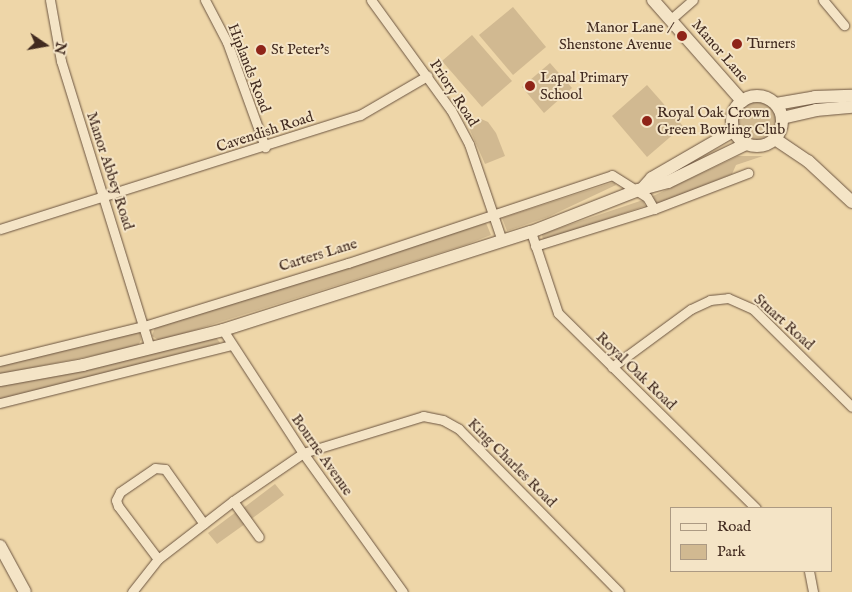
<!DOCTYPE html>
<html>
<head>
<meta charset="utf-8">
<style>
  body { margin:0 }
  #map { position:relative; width:852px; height:592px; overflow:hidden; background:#eed6a8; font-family:"IM FELL English",serif }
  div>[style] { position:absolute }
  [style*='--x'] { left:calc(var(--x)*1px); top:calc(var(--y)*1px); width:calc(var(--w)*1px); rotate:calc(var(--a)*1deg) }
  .green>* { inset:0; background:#d1b991 }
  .round { border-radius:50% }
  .roads { filter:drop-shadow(0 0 1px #6c5541) drop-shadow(0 0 1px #6c5541) }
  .street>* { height:9px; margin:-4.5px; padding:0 4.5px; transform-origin:4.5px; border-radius:4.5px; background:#f4e4c6 }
  .secondary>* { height:12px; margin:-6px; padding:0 6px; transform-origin:6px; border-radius:6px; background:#f4e4c6 }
  .secondary>.ring { margin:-6px; padding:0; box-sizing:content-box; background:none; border:12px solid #f4e4c6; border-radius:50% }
  .dots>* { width:14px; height:14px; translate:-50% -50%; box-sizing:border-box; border:2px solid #f4e4c6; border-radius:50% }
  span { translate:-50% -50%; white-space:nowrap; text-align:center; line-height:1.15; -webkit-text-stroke:4px #f4e4c6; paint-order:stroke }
  .poi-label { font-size:15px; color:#412a1f }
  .right { translate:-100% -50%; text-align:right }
  .left { translate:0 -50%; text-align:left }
  .street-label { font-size:15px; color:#412a1f }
  .legend { position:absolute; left:670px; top:507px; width:162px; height:65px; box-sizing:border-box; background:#f4e4c6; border:1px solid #ac9a83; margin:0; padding:6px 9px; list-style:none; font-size:15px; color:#412a1f }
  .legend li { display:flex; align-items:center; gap:10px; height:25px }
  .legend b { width:25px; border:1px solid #ac9a83 }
  .north { position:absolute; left:20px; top:20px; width:50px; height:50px; -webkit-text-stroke:4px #f4e4c6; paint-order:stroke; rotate:102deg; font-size:14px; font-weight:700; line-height:20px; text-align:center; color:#412a1f }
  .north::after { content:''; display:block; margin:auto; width:18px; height:22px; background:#412a1f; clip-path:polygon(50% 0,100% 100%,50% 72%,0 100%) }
</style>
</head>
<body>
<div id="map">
  <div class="green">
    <div style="clip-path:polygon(513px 7px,546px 47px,513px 75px,479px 35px)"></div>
    <div style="clip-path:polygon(472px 35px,512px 81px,482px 107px,442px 61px)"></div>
    <div style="clip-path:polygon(550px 63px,572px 88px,544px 113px,522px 87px)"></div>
    <div style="clip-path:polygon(647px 85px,683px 126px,647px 157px,612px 116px)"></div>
    <div class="round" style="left:737px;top:102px;width:40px;height:40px"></div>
    <div style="clip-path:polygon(479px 118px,488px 122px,496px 133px,505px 156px,485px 164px,466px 121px)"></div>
    <div style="clip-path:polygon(738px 156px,763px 156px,736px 165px,732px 174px,656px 205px,653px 196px)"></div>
    <div style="clip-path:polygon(614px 182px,616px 185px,548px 217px,507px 231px,502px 218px)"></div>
    <div style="clip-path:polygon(643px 200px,645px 206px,543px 241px,542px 234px)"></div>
    <div style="clip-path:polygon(486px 223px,491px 235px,465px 245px,160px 341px,152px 336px,155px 327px)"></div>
    <div style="clip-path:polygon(137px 332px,140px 332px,141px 340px,137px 347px,0 374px,0 364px)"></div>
    <div style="clip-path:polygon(216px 337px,220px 343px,0 401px,0 385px)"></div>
    <div style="clip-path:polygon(275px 484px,284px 495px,250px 520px,242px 509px)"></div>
    <div style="clip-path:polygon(236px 512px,245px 524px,217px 544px,208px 533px)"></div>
  </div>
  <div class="roads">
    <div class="street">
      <div style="--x:50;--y:0;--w:62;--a:79.8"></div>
      <div style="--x:61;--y:61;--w:301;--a:72.8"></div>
      <div style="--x:205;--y:0;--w:47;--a:62.4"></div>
      <div style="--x:227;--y:42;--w:112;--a:70.1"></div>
      <div style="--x:371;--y:0;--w:136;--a:54"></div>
      <div style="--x:451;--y:110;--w:38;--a:62"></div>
      <div style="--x:469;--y:144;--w:102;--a:71.2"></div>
      <div style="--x:823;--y:0;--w:33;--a:50"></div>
      <div style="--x:671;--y:19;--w:29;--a:-41"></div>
      <div style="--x:0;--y:229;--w:378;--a:-17.6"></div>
      <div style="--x:360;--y:115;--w:78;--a:-30.2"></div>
      <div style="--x:531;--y:232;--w:85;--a:71.6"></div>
      <div style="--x:558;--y:313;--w:278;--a:44.6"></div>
      <div style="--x:535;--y:246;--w:125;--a:-17.3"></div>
      <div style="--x:654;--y:209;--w:101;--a:-21"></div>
      <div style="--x:223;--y:330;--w:147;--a:57"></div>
      <div style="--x:303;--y:453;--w:171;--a:54.3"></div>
      <div style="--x:0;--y:361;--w:148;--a:-13.7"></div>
      <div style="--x:144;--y:326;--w:214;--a:-17.2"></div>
      <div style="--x:348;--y:263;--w:278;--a:-18.4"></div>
      <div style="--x:612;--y:175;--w:41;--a:32.2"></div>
      <div style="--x:647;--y:197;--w:14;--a:60"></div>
      <div style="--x:612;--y:367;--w:98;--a:-36.3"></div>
      <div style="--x:691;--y:309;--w:21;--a:-25"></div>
      <div style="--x:710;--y:300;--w:18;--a:-6"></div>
      <div style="--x:728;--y:298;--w:27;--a:24"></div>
      <div style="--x:753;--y:309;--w:139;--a:44.7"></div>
      <div style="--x:0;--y:403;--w:238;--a:-14.1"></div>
      <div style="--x:233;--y:501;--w:44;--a:54.2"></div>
      <div style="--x:158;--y:559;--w:66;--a:-127"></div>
      <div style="--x:118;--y:506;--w:6;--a:-108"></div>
      <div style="--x:116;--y:500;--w:9;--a:-63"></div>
      <div style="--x:120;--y:492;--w:42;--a:-34.4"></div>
      <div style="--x:155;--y:468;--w:10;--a:6"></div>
      <div style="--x:165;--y:469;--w:67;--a:54.7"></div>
      <div style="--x:809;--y:571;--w:21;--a:79"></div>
      <div style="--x:132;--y:592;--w:42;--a:-51.8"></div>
      <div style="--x:158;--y:559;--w:95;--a:-37.7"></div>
      <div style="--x:233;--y:501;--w:85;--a:-34.4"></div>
      <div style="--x:303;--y:453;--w:126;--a:-17.1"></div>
      <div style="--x:423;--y:416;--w:20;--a:11"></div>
      <div style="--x:443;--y:420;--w:18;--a:29"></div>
      <div style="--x:459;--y:429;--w:228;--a:45.5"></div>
    </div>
    <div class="secondary">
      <div style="--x:653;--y:0;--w:135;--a:48.6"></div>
      <div class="ring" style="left:732px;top:96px;width:38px;height:38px"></div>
      <div style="--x:776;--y:104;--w:40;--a:-10"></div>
      <div style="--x:815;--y:97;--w:37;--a:-2"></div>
      <div style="--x:782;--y:118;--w:35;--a:-13"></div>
      <div style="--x:816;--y:110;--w:36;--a:-5"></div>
      <div style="--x:775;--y:139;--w:40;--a:34"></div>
      <div style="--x:808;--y:161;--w:60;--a:43"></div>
      <div style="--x:643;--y:188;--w:13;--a:-48"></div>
      <div style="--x:652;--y:178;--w:94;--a:-30.1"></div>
      <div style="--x:0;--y:380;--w:84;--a:-10.2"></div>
      <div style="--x:83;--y:365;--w:144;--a:-14"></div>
      <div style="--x:223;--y:330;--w:323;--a:-17.7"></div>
      <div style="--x:531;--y:232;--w:115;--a:-21.4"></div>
      <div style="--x:638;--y:190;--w:31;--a:-15"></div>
      <div style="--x:668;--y:182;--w:87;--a:-26"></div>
      <div style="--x:0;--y:546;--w:52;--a:61.5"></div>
    </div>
  </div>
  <div class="dots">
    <div style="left:682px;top:36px;background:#8f2418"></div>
    <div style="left:737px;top:44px;background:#8f2418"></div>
    <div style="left:261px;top:50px;background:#8f2418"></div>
    <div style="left:530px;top:86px;background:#8f2418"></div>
    <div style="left:647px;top:121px;background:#8f2418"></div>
  </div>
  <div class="poi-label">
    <span class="right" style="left:672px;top:36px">Manor Lane /<br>Shenstone Avenue</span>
    <span class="left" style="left:747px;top:44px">Turners</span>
    <span class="left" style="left:271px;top:50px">St Peter's</span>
    <span class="left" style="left:540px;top:86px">Lapal Primary<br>School</span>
    <span class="left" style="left:657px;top:121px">Royal Oak Crown<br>Green Bowling Club</span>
  </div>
  <div class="street-label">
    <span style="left:720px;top:51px;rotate:49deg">Manor Lane</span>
    <span style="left:249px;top:68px;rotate:69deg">Hiplands Road</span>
    <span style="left:454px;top:93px;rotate:57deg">Priory Road</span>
    <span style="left:265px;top:132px;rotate:-18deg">Cavendish Road</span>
    <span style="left:110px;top:171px;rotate:72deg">Manor Abbey Road</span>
    <span style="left:318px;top:255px;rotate:-17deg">Carters Lane</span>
    <span style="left:784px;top:322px;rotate:42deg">Stuart Road</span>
    <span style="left:636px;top:371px;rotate:44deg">Royal Oak Road</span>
    <span style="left:322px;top:455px;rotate:55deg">Bourne Avenue</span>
    <span style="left:512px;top:463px;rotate:45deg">King Charles Road</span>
  </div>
  <ul class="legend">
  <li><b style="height:6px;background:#f4e4c6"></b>Road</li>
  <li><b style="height:14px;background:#d1b991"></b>Park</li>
  </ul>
  <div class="north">N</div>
</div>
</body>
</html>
